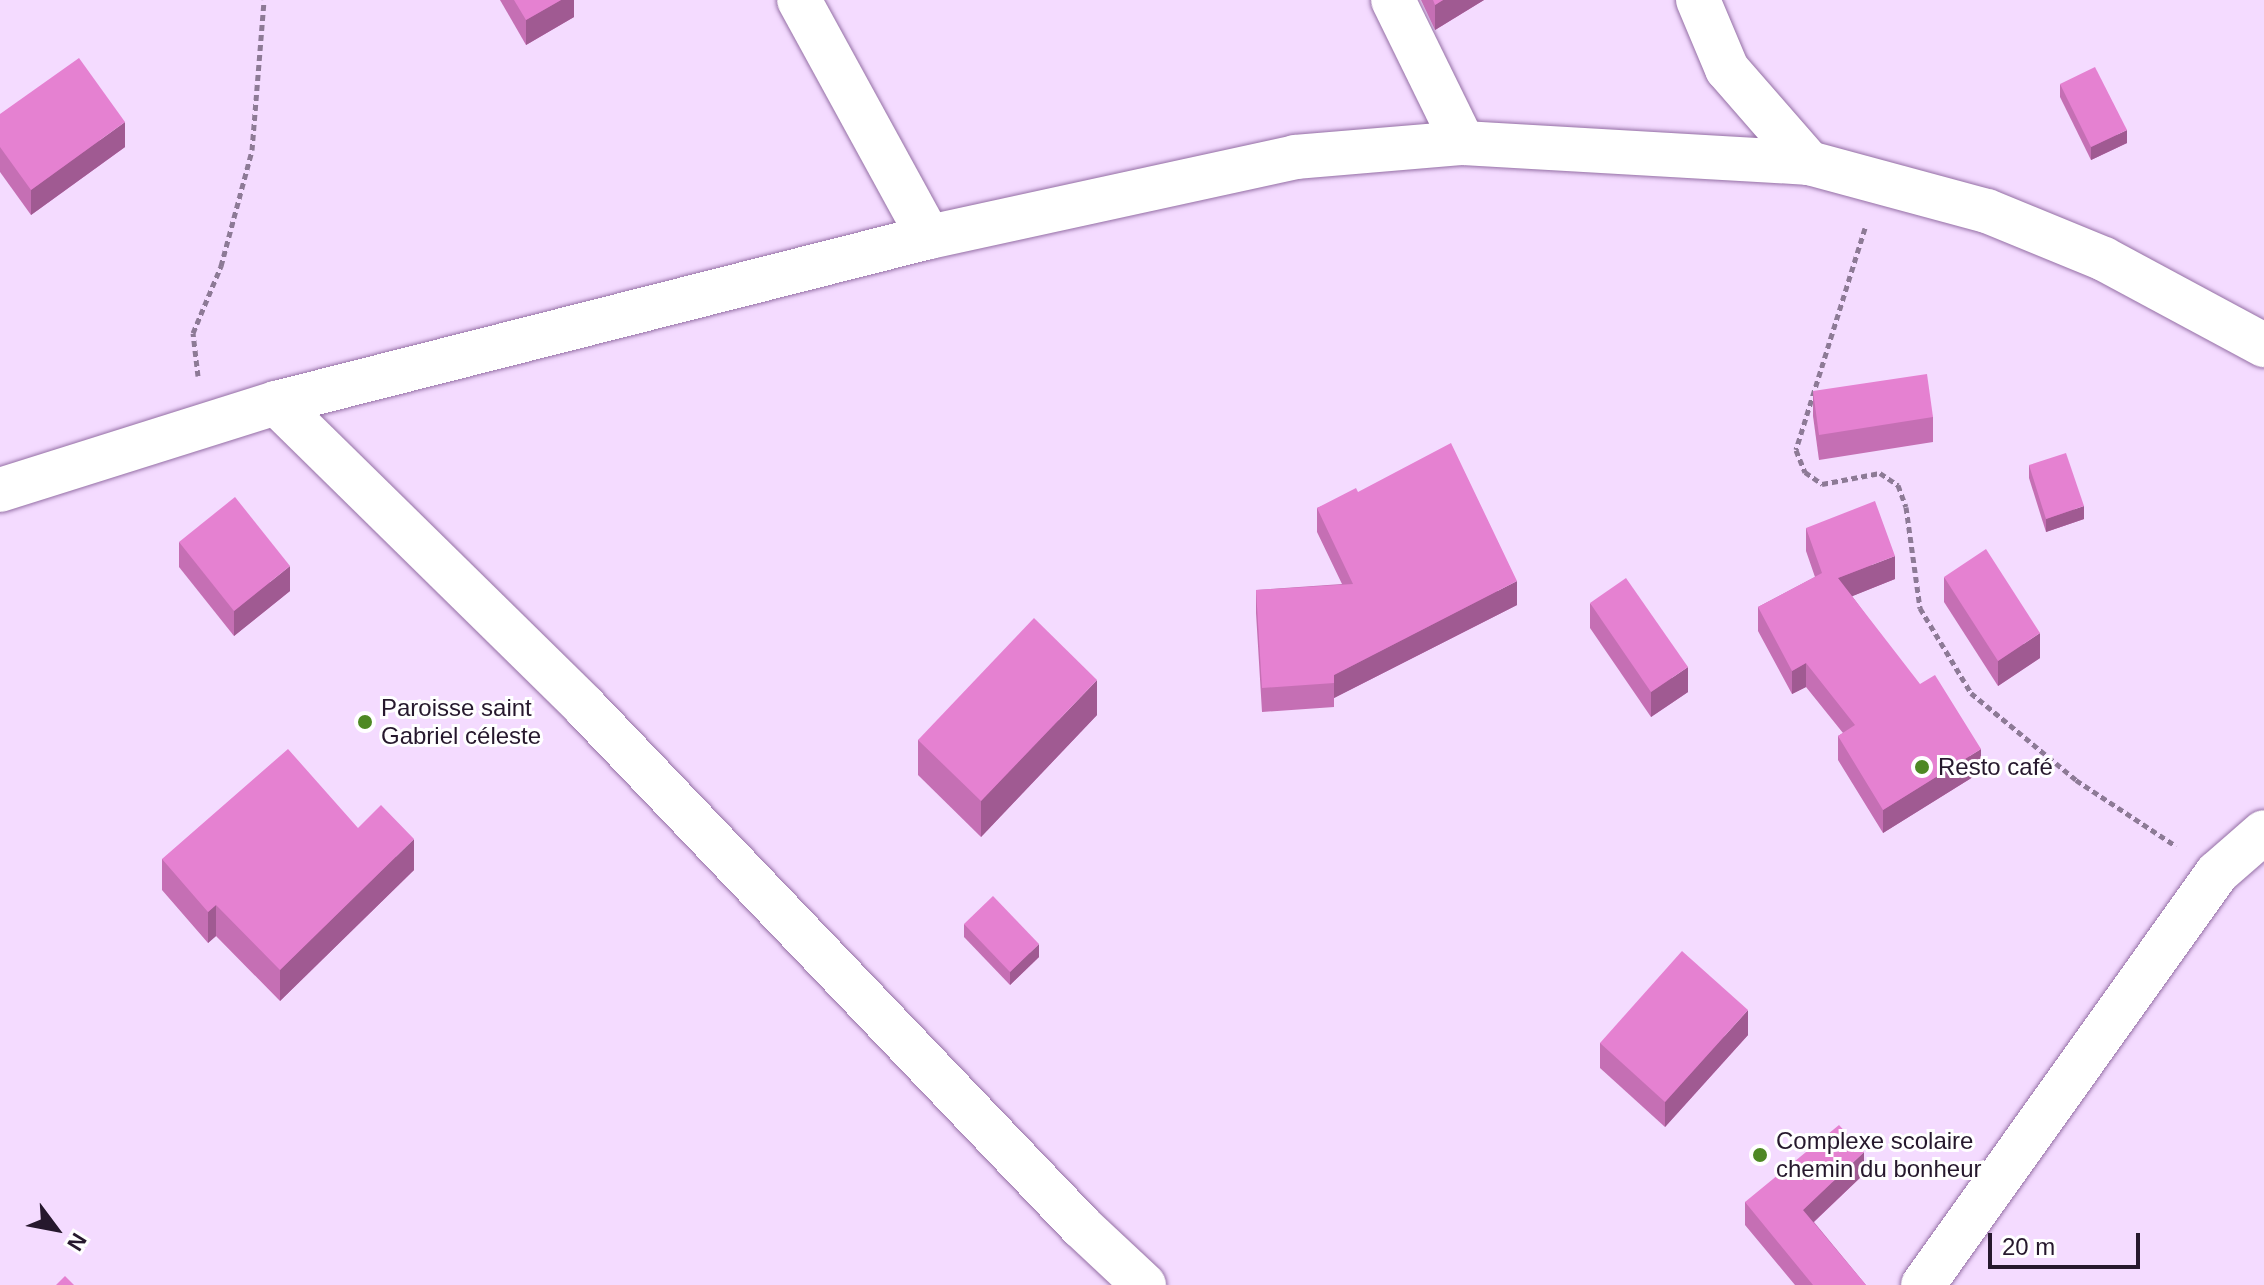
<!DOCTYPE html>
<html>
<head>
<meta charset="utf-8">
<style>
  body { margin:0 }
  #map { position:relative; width:2264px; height:1285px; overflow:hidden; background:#f4dbff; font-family:Arial,sans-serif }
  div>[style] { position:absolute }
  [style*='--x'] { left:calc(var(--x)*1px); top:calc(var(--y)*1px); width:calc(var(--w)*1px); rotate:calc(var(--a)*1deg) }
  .path>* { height:5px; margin-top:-2.5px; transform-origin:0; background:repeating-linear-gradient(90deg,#8d7a96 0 6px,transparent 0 10px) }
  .roads { filter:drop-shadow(0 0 2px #946fa5) drop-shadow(0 0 2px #946fa5) }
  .minor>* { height:44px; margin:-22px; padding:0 22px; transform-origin:22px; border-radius:22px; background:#fff }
  .wall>* { inset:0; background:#c56fb4 }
  .shaded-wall>* { inset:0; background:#a05a92 }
  .building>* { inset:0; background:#e581d1 }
  .dots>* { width:22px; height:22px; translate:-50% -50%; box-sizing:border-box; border:4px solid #fff; border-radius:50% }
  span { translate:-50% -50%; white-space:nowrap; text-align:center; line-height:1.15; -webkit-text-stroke:6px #fff; paint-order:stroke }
  .poi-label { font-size:24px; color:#26182d }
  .left { translate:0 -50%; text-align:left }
  .north { position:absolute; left:16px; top:1189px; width:80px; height:80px; -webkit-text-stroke:6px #fff; paint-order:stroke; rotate:122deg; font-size:22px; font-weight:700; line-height:32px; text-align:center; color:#26182d }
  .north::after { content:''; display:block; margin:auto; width:28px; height:36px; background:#26182d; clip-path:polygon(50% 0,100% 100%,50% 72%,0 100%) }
  .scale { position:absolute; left:1988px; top:1233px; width:152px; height:36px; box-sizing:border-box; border:4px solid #26182d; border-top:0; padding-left:10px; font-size:24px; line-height:28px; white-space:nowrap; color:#26182d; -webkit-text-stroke:6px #fff; paint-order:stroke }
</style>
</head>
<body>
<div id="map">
  <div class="path">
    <div style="--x:1865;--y:228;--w:232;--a:107.3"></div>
    <div style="--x:1796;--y:450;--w:24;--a:68"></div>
    <div style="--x:1805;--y:472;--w:21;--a:35"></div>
    <div style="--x:1822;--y:484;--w:59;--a:-10.7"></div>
    <div style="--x:1880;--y:473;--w:22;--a:34"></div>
    <div style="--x:1898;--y:485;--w:23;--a:70"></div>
    <div style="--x:1906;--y:507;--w:102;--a:82.1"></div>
    <div style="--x:1920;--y:608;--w:99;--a:59"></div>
    <div style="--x:1971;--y:693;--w:136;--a:39.6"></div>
    <div style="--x:2076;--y:780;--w:120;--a:33.4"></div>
    <div style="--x:198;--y:376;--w:43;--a:-96.6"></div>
    <div style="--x:193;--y:333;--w:73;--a:-67.3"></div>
    <div style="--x:221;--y:266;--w:120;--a:-75"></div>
    <div style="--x:252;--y:150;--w:150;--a:-85.4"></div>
  </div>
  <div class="roads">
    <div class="minor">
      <div style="--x:799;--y:0;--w:270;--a:61.3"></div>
      <div style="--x:1393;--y:0;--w:159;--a:63.9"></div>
      <div style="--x:1698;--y:0;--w:75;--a:67.2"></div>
      <div style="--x:1727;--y:69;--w:125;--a:48.9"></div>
      <div style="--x:276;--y:403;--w:433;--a:44.5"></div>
      <div style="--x:585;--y:707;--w:719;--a:46.3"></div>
      <div style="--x:1082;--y:1227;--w:85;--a:43.1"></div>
      <div style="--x:0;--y:490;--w:289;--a:-17.5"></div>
      <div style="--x:276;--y:403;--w:674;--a:-14.26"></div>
      <div style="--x:929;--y:237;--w:375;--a:-12.3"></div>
      <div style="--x:1295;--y:157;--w:169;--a:-4.8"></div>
      <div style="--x:1463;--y:143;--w:347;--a:3.3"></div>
      <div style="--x:1809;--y:163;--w:184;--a:15.1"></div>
      <div style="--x:1987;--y:211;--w:126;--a:22.3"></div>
      <div style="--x:2104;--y:259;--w:182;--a:28.3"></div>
      <div style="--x:1923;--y:1285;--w:506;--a:-54.49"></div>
      <div style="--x:2217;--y:873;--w:62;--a:-41.1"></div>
    </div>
  </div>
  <div class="wall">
    <div style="clip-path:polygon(500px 0,574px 0,574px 17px,526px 45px)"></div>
    <div style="clip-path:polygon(1421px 0,1484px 0,1435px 30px)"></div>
    <div style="clip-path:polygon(2060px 84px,2127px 143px,2091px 160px,2060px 97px)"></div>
    <div style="clip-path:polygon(0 114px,125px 147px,31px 215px,0 172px)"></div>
    <div style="clip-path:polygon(1813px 391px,1933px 417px,1933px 442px,1819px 460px,1813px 416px)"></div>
    <div style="clip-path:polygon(2029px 465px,2084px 519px,2046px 532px,2029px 478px)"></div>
    <div style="clip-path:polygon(1358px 492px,1517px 605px,1334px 698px,1334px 707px,1262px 712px,1256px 613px,1256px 590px,1342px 584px,1317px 532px,1317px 508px)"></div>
    <div style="clip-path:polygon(1806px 528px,1895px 579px,1852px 596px,1981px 772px,1883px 833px,1838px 760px,1838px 736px,1843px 733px,1806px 687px,1792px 694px,1758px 631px,1758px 607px,1815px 577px,1806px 551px)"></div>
    <div style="clip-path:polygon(179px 542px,290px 591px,234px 636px,179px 567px)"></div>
    <div style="clip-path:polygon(1944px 577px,2040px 658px,1998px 686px,1944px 602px)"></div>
    <div style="clip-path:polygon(1590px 603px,1688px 692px,1651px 717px,1590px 628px)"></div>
    <div style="clip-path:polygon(1097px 715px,981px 837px,918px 775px,918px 740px)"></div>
    <div style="clip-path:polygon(358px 828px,414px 870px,280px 1001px,216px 936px,208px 943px,162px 890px,162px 859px)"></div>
    <div style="clip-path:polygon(964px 924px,1039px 957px,1010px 985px,964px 937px)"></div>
    <div style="clip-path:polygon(1748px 1035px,1665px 1127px,1600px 1068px,1600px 1043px)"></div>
    <div style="clip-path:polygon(1864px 1174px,1814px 1222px,1866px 1285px,1795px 1285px,1745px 1225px,1745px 1202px)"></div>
  </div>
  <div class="shaded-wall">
    <div style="clip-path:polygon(561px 0,574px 0,574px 17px,526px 45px,526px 20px)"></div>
    <div style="clip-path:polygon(1443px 0,1484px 0,1435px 30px,1435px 5px)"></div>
    <div style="clip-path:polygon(125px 122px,125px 147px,31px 215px,31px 190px)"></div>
    <div style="clip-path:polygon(2127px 130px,2127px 143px,2091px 160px,2091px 147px)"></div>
    <div style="clip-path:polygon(2084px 506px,2084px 519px,2046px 532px,2046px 519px)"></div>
    <div style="clip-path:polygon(1895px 556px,1895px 579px,1838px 602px,1838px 578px)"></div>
    <div style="clip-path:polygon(290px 566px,290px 591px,234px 636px,234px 611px)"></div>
    <div style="clip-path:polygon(1517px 581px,1517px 605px,1334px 698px,1334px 675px)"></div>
    <div style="clip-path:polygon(2040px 633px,2040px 658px,1998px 686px,1998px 661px)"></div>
    <div style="clip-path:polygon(1806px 663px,1806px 687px,1792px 694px,1792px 671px)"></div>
    <div style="clip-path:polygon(1688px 667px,1688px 692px,1651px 717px,1651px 692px)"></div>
    <div style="clip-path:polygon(1097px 680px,1097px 715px,981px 837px,981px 801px)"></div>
    <div style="clip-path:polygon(1981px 749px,1981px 772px,1883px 833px,1883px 810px)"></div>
    <div style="clip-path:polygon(414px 839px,414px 870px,280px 1001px,280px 970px)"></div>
    <div style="clip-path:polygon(216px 905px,216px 936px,208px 943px,208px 912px)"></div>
    <div style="clip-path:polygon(1039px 944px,1039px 957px,1010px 985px,1010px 972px)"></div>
    <div style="clip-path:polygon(1748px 1010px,1748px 1035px,1665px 1127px,1665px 1102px)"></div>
    <div style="clip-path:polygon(1864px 1152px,1864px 1174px,1803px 1232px,1803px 1210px)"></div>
  </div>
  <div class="building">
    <div style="clip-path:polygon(514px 0,561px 0,526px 20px)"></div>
    <div style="clip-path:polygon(1433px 0,1443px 0,1435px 5px)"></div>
    <div style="clip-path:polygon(79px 58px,125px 122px,31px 190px,0 147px,0 114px)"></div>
    <div style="clip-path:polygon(2095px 67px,2127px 130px,2091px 147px,2060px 84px)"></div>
    <div style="clip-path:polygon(1927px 374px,1933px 417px,1819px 435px,1813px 391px)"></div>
    <div style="clip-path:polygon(1451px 443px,1517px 581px,1334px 675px,1334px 683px,1262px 688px,1256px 590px,1353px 584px,1317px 508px,1356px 488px,1358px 492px)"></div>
    <div style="clip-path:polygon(2066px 453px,2084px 506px,2046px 519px,2029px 465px)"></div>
    <div style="clip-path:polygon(235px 497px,290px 566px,234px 611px,179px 542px)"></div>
    <div style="clip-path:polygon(1875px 501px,1895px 556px,1838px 578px,1920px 684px,1935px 675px,1981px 749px,1883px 810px,1838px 736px,1855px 725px,1806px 663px,1792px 671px,1758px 607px,1822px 573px,1806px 528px)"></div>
    <div style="clip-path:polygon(1986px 549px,2040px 633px,1998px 661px,1944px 577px)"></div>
    <div style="clip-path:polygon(1626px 578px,1688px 667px,1651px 692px,1590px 603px)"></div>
    <div style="clip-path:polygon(1034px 618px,1097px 680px,981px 801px,918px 740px)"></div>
    <div style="clip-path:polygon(288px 749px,358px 828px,381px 805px,414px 839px,280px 970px,216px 905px,208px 912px,162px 859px)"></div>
    <div style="clip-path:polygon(993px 896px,1039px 944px,1010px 972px,964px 924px)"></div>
    <div style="clip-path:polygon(1682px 951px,1748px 1010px,1665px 1102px,1600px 1043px)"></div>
    <div style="clip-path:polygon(1839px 1125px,1864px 1152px,1803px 1210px,1866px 1285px,1813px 1285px,1745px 1202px)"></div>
    <div style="clip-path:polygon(65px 1276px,74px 1285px,56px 1285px)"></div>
  </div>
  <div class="dots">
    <div style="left:365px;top:722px;background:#4e8824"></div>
    <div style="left:1922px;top:767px;background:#4e8824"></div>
    <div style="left:1760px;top:1155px;background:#4e8824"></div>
  </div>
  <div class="poi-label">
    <span class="left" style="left:381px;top:722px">Paroisse saint<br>Gabriel céleste</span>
    <span class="left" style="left:1938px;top:767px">Resto café</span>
    <span class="left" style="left:1776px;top:1155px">Complexe scolaire<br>chemin du bonheur</span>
  </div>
  <div class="north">N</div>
  <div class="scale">20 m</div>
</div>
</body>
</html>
